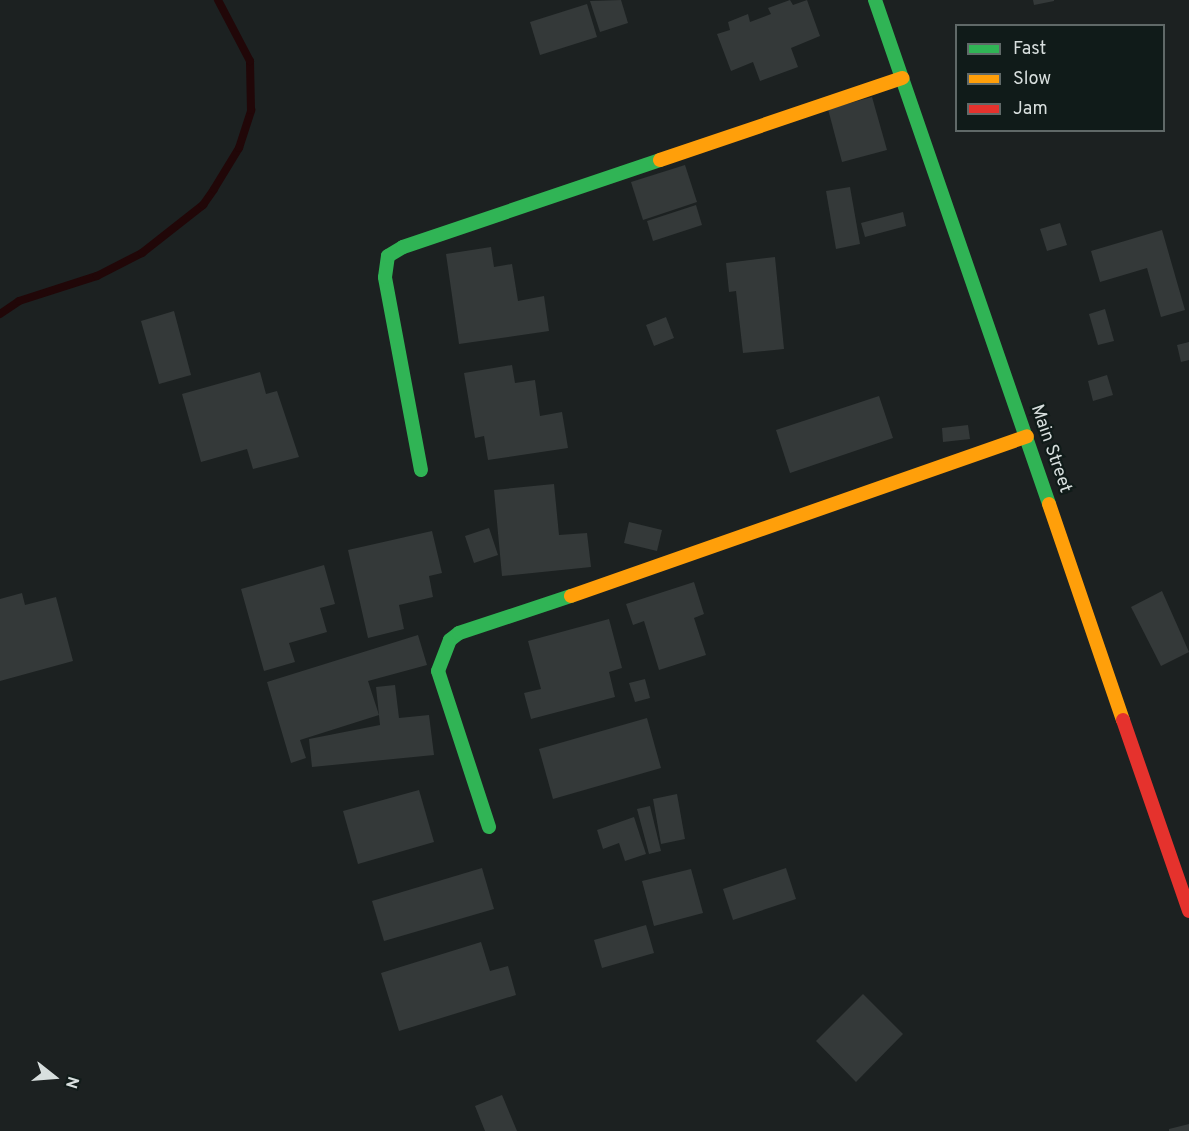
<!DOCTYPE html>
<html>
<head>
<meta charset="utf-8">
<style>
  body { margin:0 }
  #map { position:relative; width:1189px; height:1131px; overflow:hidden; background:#1c2121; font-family:Overpass,sans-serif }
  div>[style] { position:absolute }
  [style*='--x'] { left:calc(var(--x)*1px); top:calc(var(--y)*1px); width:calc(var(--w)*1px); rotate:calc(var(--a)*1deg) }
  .stream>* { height:8px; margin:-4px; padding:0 4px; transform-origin:4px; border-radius:4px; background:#210708 }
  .building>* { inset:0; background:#343939 }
  .fast>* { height:14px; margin:-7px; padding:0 7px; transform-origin:7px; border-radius:7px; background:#30b455 }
  .slow>* { height:14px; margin:-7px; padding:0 7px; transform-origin:7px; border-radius:7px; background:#ff9f0a }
  .jam>* { height:14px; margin:-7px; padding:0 7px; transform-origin:7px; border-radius:7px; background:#e5322d }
  span { translate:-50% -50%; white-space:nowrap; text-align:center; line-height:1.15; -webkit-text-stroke:4.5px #101b19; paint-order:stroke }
  .street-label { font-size:18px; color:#d8dfde }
  .legend { position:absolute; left:955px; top:24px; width:210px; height:108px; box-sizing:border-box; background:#101b19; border:2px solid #606968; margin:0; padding:8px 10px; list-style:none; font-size:18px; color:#d8dfde }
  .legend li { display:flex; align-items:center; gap:12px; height:30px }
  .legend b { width:30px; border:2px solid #606968 }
  .north { position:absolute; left:24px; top:1047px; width:60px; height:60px; -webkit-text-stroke:4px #101b19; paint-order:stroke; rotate:107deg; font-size:16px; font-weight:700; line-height:24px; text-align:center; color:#d8dfde }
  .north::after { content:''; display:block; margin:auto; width:21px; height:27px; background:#d8dfde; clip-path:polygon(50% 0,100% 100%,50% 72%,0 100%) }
</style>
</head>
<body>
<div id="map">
  <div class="stream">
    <div style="--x:0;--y:314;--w:23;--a:-34"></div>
    <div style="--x:19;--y:301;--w:82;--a:-17.8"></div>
    <div style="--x:97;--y:276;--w:51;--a:-27.1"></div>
    <div style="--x:142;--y:253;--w:78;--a:-38.2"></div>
    <div style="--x:203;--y:205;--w:19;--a:-55"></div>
    <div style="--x:214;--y:189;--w:48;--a:-58.6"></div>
    <div style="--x:239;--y:148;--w:40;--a:-72"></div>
    <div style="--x:251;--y:110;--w:49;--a:-91.2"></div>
    <div style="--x:250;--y:61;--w:69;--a:-117.7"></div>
  </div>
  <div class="building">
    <div style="clip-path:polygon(621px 0,628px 23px,600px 32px,590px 1px)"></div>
    <div style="clip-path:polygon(790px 0,793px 5px,807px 0,820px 36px,791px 48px,798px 67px,760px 81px,753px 62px,731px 71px,717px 34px,730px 30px,728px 22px,748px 14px,750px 22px,771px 14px,768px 8px)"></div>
    <div style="clip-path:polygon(1033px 0,1054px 0,1054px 1px,1034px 5px)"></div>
    <div style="clip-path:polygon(587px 4px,597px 37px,540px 55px,530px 22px)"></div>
    <div style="clip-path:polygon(872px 97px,887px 150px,842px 162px,828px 109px)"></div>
    <div style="clip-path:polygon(685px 165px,697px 202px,643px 220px,631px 182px)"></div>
    <div style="clip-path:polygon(850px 187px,860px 244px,836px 249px,826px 191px)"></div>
    <div style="clip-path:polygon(696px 205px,702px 225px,653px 241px,647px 221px)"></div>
    <div style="clip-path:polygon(903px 212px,906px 226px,865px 237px,861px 223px)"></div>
    <div style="clip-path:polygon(1060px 223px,1067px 245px,1047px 251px,1040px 229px)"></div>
    <div style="clip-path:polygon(1162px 230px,1185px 310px,1161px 317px,1147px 268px,1100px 282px,1091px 251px)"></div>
    <div style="clip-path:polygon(491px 247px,494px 267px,512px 264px,518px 301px,544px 296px,549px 331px,459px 344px,446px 254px)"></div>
    <div style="clip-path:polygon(775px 257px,784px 349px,743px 353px,736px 291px,729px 292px,726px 263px)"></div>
    <div style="clip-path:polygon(1105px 309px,1114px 341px,1098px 345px,1089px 314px)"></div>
    <div style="clip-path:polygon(174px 311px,191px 375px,159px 384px,141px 321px)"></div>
    <div style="clip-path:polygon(666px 317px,674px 338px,654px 346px,646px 325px)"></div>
    <div style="clip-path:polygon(1189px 342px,1189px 360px,1181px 362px,1177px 345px)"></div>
    <div style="clip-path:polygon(512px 365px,515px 383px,535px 380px,540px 416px,562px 412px,568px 448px,488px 460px,484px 436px,475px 438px,464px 373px)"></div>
    <div style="clip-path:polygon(260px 372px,266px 394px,277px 391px,299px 457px,253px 469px,247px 449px,201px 462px,182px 394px)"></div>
    <div style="clip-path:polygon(1107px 375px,1113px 395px,1093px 401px,1088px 381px)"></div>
    <div style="clip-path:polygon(879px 396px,893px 438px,790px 473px,776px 430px)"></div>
    <div style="clip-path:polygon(968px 425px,970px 439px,943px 442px,942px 428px)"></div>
    <div style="clip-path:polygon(554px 484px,559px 535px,587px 533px,591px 567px,502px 576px,494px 490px)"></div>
    <div style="clip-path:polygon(629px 522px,662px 530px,657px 551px,624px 543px)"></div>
    <div style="clip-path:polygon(489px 528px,498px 555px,474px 563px,465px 536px)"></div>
    <div style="clip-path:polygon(432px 531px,442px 573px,429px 576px,433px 597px,399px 605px,404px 629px,368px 638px,348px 550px)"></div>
    <div style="clip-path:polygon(324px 565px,335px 604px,320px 608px,327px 632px,289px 643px,295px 662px,264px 671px,241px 589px)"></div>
    <div style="clip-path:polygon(694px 582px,704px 614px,694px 618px,706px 655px,659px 670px,644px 621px,633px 625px,626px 604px)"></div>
    <div style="clip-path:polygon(1162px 591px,1189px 652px,1161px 666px,1131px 607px)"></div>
    <div style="clip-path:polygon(22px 593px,25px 605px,56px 597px,73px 661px,0 681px,0 599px)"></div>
    <div style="clip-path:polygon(609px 619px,622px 668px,609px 672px,615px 697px,531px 719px,524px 693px,541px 689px,528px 641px)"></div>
    <div style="clip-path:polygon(418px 635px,427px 665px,368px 681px,379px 715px,300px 740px,306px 758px,291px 763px,267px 682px)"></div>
    <div style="clip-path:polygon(645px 679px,650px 698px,635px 702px,629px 683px)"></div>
    <div style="clip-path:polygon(395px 685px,399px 718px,429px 715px,434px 755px,312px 767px,309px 739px,380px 725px,376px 687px)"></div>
    <div style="clip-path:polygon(647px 718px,661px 768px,553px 799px,539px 749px)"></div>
    <div style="clip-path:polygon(419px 790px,434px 842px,358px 864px,343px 811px)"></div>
    <div style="clip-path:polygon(677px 794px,685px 839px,661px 844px,653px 799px)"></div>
    <div style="clip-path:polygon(650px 806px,661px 851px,649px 854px,637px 809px)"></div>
    <div style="clip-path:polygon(634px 817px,646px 854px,625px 861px,619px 843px,603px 849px,597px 830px)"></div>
    <div style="clip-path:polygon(482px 868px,494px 909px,384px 941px,372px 901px)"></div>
    <div style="clip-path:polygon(786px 868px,796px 899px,733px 920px,723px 889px)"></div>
    <div style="clip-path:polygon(691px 869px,703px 913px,654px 926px,642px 881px)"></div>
    <div style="clip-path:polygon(646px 925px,654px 953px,602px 968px,594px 940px)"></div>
    <div style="clip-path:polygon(481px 942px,490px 971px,508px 966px,516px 995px,399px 1031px,381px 973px)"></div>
    <div style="clip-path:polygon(863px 994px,903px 1034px,856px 1082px,816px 1041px)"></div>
    <div style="clip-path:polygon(502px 1095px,517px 1131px,485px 1131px,475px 1106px)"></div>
    <div style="clip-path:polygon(1189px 1124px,1189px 1131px,1169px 1131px,1169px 1129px)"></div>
  </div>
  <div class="fast">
    <div style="--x:875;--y:0;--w:533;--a:70.95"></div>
    <div style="--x:421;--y:470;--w:196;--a:-100.6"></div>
    <div style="--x:385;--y:277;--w:21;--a:-82"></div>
    <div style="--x:388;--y:256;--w:17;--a:-31"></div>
    <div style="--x:403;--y:247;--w:271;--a:-18.7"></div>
    <div style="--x:489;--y:827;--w:164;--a:-108.1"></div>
    <div style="--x:438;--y:671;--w:33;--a:-69"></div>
    <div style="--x:450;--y:640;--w:11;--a:-38"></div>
    <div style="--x:459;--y:633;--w:118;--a:-18.3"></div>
  </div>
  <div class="slow">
    <div style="--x:660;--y:160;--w:256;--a:-18.7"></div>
    <div style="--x:1049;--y:504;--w:228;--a:71.1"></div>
    <div style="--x:571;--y:596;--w:483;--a:-19.3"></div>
  </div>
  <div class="jam">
    <div style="--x:1123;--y:720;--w:202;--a:70.9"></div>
  </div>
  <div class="street-label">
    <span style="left:1050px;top:449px;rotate:71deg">Main Street</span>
  </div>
  <ul class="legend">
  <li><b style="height:8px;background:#30b455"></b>Fast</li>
  <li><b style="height:8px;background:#ff9f0a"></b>Slow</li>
  <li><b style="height:8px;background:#e5322d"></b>Jam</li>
  </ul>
  <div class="north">N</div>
</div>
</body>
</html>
